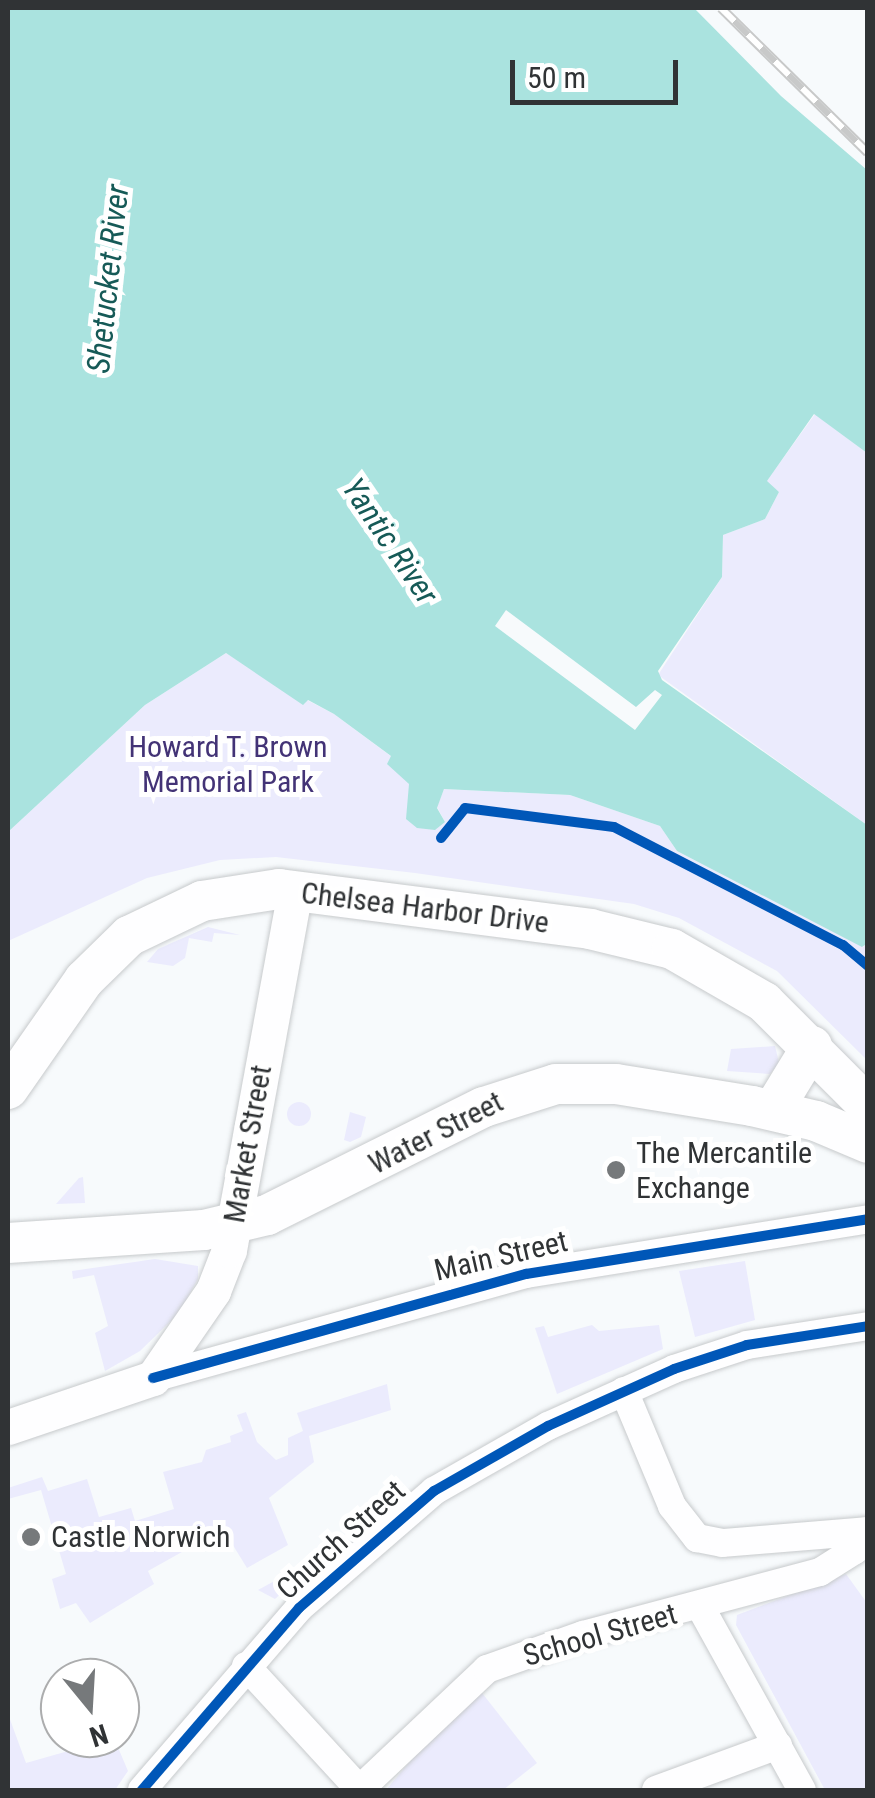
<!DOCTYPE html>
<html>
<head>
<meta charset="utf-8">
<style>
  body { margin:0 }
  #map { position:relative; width:875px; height:1798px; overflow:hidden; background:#f7fafc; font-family:"Roboto Condensed",sans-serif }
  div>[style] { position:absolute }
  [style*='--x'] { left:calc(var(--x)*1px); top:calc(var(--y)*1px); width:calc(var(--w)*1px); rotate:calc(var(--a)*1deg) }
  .green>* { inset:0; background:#ebebfd }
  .round { border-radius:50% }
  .water>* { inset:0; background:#aae3df }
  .pier>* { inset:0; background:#f7fafc }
  .roads { filter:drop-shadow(0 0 2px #c7cacc) drop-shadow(0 0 2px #c7cacc) }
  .minor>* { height:28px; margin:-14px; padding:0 14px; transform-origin:14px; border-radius:14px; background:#fefeff }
  .major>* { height:35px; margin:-17.5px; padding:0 17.5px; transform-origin:17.5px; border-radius:17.5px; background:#fefeff }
  .highway>* { height:40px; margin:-20px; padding:0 20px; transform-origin:20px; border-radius:20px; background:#fefeff }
  .rail>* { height:10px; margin-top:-5px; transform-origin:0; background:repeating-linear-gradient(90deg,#fff 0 19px,#c8c9c9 0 38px); box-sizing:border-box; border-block:2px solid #c8c9c9 }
  .cycleway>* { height:10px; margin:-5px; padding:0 5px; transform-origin:5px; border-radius:5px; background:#0057b8 }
  .dots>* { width:28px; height:28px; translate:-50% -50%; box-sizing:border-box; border:5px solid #fff; border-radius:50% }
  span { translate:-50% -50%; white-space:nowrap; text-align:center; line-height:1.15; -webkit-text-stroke:10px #fff; paint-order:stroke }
  .park-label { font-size:30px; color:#433376 }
  .street-label { font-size:30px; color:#303335 }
  .poi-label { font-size:30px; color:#303335 }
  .left { translate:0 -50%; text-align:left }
  .water-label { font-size:32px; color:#165a57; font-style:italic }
  .frame { position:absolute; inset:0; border:10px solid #303335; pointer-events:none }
  .north { position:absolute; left:40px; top:1658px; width:100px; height:100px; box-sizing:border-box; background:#fff; border:2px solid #acadae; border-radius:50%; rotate:162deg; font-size:28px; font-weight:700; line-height:40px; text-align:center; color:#303335 }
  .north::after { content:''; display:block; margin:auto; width:35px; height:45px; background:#76797b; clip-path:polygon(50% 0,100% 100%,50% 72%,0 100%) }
  .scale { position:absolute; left:510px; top:60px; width:168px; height:45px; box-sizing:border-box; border:5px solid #303335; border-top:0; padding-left:12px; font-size:30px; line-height:35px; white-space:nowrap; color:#303335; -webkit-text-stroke:8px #fff; paint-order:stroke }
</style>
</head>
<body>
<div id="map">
  <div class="green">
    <div style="clip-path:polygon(815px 414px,867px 453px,867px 825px,658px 675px,722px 577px,723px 535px,765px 519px,779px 492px,766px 482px)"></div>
    <div style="clip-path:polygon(226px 653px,304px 704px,307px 700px,334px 714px,392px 757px,409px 784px,409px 814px,445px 822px,437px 807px,444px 789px,570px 795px,660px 826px,677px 851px,863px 947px,867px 943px,867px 1060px,777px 971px,679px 918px,634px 904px,415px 873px,276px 857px,220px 860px,147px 878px,8px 941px,8px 832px,145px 705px)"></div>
    <div style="clip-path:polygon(208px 927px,240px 935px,214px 933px,212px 942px,189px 938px,185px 958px,173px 966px,147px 962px,158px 949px)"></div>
    <div style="clip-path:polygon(775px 1046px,779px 1063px,770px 1074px,727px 1071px,731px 1049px)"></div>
    <div class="round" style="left:287px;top:1102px;width:24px;height:24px"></div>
    <div style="clip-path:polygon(350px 1112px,366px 1117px,361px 1137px,350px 1142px,344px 1140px)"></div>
    <div style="clip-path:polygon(83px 1177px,85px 1203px,56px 1204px,79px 1178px)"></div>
    <div style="clip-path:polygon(155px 1259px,198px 1266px,198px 1279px,178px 1314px,140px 1351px,105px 1371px,95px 1333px,108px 1326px,94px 1275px,73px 1279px,72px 1271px)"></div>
    <div style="clip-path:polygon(745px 1261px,755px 1320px,695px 1337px,679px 1271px)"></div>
    <div style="clip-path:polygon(592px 1325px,599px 1331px,659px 1325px,663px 1349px,557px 1394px,535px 1328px,544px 1326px,548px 1337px)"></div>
    <div style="clip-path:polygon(387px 1384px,391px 1410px,309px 1436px,314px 1462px,269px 1498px,288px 1545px,247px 1568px,223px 1529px,148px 1571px,154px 1584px,90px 1623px,76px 1603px,60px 1609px,52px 1579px,66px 1574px,41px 1490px,8px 1499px,8px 1488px,42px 1477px,48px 1491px,87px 1479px,99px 1517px,131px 1508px,135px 1521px,174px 1509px,163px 1472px,202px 1462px,206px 1450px,231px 1442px,230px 1436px,243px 1431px,237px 1415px,246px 1412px,257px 1442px,276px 1460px,288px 1455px,288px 1438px,303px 1431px,297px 1413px)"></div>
    <div style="clip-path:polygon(300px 1567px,303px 1574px,275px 1599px,258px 1590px)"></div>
    <div style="clip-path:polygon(846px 1574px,867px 1603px,867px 1790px,825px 1790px,736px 1625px,737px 1615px)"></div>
    <div style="clip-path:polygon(475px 1684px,537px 1763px,503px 1790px,386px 1790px)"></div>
    <div style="clip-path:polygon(8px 1714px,26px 1763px,114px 1738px,128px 1771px,115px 1790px,8px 1790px)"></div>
  </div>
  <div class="water">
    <div style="clip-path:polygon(8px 8px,694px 8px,781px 96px,867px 170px,867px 453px,814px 414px,767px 481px,779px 492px,765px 519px,723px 535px,722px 577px,658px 671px,662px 680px,867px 825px,868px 943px,862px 947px,677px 851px,660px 826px,570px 795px,444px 789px,437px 808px,445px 822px,435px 830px,417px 828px,406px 819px,409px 784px,387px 764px,391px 756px,334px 714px,308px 700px,303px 705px,226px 653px,145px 705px,8px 832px)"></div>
  </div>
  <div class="pier">
    <div style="clip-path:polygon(506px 610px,636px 707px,655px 690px,662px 695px,635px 730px,495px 626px)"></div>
  </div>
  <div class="roads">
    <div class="minor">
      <div style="--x:153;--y:1378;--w:387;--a:-15.6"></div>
      <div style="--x:526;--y:1274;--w:346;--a:-9.1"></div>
      <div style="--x:624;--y:1391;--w:125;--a:67.3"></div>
      <div style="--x:672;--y:1506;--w:41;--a:52"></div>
      <div style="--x:697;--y:1538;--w:26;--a:11"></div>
      <div style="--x:723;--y:1543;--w:145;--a:-4.7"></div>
      <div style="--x:701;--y:1608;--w:208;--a:61"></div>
      <div style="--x:246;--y:1666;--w:168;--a:47.4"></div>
      <div style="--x:142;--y:1790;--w:240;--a:-49.2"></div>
      <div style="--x:299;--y:1608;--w:179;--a:-40.9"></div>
      <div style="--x:434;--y:1491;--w:131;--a:-29.7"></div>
      <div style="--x:548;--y:1426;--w:138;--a:-24.3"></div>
      <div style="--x:674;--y:1369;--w:77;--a:-18.2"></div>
      <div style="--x:747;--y:1345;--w:122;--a:-8.9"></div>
      <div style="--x:359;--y:1790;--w:176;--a:-43.4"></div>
      <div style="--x:487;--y:1669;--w:102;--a:-19.5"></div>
      <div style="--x:583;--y:1635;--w:245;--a:-14.9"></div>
      <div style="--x:820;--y:1572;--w:41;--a:-32.2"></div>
      <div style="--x:855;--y:1550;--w:21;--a:-62"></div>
      <div style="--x:656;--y:1790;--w:130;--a:-20.2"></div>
    </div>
    <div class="major">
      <div style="--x:8;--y:1427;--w:153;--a:-18.7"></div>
      <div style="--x:153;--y:1378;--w:106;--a:-55.4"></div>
      <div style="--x:213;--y:1291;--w:44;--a:-68.7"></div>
      <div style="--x:229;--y:1250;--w:366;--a:-79.6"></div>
    </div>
    <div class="highway">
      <div style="--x:8;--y:1089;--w:133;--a:-55.1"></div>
      <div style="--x:84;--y:980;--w:63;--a:-44.4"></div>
      <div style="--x:129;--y:936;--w:81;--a:-25.6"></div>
      <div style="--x:202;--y:901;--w:78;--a:-8.9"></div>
      <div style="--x:279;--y:889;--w:314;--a:7.3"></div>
      <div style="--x:590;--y:929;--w:84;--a:13.7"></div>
      <div style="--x:672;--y:949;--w:106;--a:29.9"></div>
      <div style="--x:764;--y:1002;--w:147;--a:45"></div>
      <div style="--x:773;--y:1110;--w:75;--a:-58.6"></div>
      <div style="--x:8;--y:1243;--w:196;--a:-3.8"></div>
      <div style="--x:204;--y:1230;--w:65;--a:-13.4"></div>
      <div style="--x:267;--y:1215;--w:242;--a:-26.5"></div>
      <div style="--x:484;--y:1107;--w:76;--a:-17.7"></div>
      <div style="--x:556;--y:1084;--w:60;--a:0"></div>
      <div style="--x:616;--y:1084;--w:138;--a:9.2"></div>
      <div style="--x:752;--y:1106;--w:66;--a:13.2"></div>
      <div style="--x:816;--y:1121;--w:56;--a:22.9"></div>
    </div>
  </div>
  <div class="rail">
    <div style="--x:721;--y:8;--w:206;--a:44.6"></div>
  </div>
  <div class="cycleway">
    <div style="--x:441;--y:838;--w:38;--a:-51"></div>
    <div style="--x:465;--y:808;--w:150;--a:7.3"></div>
    <div style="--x:614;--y:827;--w:258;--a:27.3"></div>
    <div style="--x:843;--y:945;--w:33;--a:40"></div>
    <div style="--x:153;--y:1378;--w:387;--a:-15.6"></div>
    <div style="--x:526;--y:1274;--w:346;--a:-9.1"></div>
    <div style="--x:142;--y:1790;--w:240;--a:-49.2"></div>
    <div style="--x:299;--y:1608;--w:179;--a:-40.9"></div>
    <div style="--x:434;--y:1491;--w:131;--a:-29.7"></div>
    <div style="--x:548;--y:1426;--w:138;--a:-24.3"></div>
    <div style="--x:674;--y:1369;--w:77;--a:-18.2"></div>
    <div style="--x:747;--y:1345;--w:122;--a:-8.9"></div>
  </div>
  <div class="dots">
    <div style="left:616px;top:1170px;background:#76797b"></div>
    <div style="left:31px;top:1537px;background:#76797b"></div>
  </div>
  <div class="park-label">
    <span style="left:228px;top:764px">Howard T. Brown<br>Memorial Park</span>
  </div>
  <div class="street-label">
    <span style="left:425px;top:908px;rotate:7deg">Chelsea Harbor Drive</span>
    <span style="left:436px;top:1133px;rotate:-27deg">Water Street</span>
    <span style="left:248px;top:1144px;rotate:-80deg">Market Street</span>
    <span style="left:501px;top:1256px;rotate:-13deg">Main Street</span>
    <span style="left:341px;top:1540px;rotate:-42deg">Church Street</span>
    <span style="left:600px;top:1635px;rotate:-16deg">School Street</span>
  </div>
  <div class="poi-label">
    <span class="left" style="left:636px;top:1170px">The Mercantile<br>Exchange</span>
    <span class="left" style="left:51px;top:1537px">Castle Norwich</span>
  </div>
  <div class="water-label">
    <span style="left:108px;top:279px;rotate:-84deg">Shetucket River</span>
    <span style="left:390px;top:541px;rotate:56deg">Yantic River</span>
  </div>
  <div class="frame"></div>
  <div class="north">N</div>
  <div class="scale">50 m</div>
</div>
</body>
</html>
